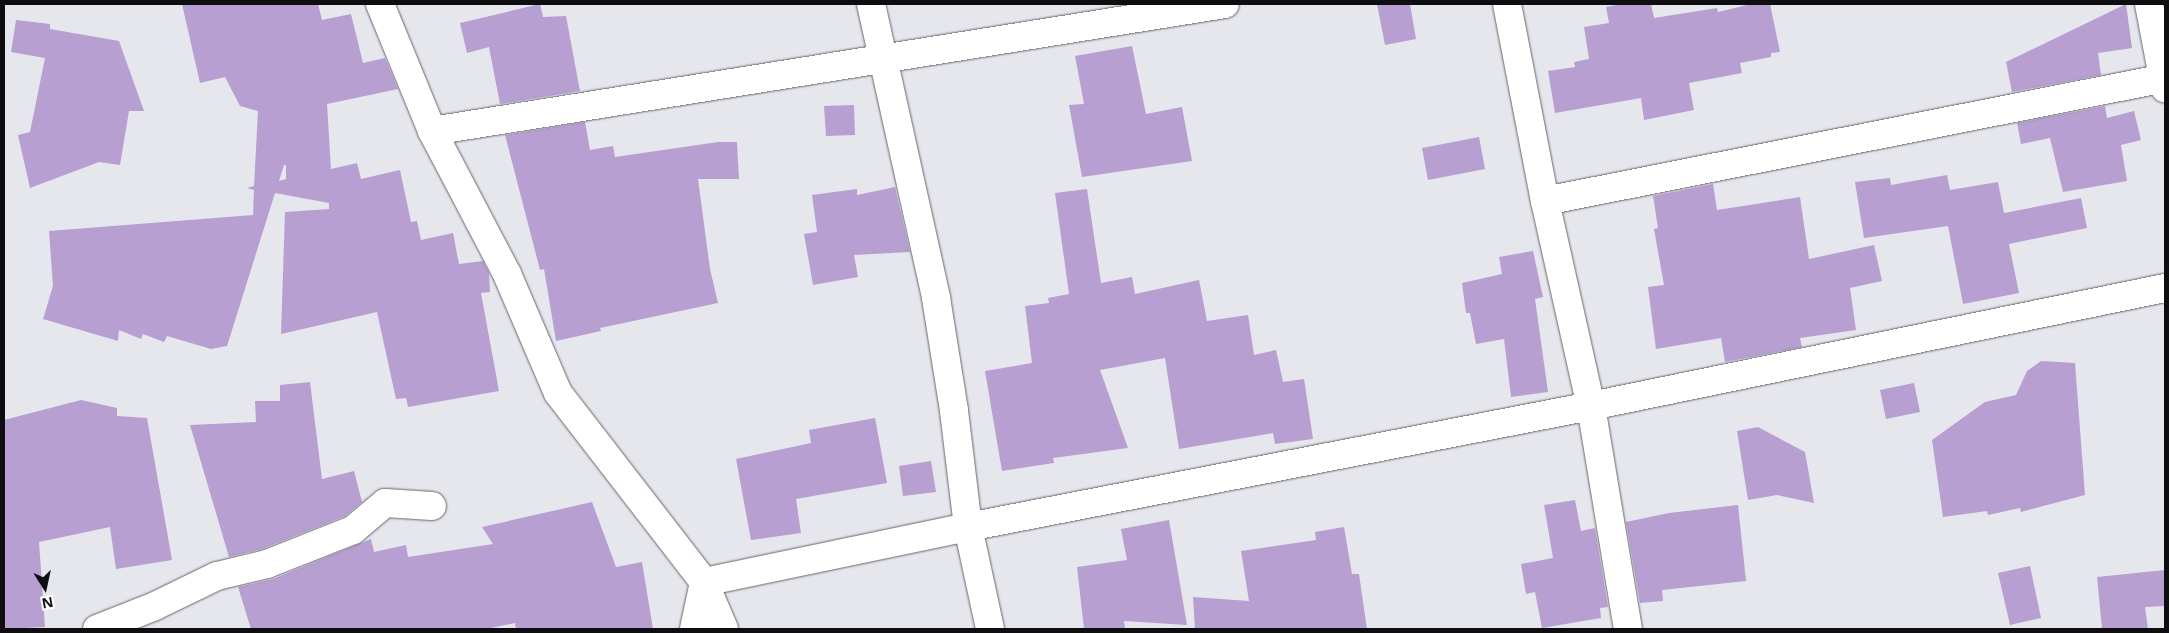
<!DOCTYPE html>
<html>
<head>
<meta charset="utf-8">
<style>
  body { margin:0 }
  #map { position:relative; width:2169px; height:633px; overflow:hidden; background:#e6e6ed; font-family:"Open Sans",sans-serif }
  div>[style] { position:absolute }
  [style*='--x'] { left:calc(var(--x)*1px); top:calc(var(--y)*1px); width:calc(var(--w)*1px); rotate:calc(var(--a)*1deg) }
  .building>* { inset:0; background:#b79fd1 }
  .roads { filter:drop-shadow(0 0 1px #65656b) drop-shadow(0 0 1px #65656b) }
  .minor>* { height:28px; margin:-14px; padding:0 14px; transform-origin:14px; border-radius:14px; background:#fff }
  span { translate:-50% -50%; white-space:nowrap; text-align:center; line-height:1.15; -webkit-text-stroke:4.5px #fff; paint-order:stroke }
  .frame { position:absolute; inset:0; border:5px solid #0e0e10; pointer-events:none }
  .north { position:absolute; left:20px; top:563px; width:50px; height:50px; -webkit-text-stroke:4px #fff; paint-order:stroke; rotate:170deg; font-size:14px; font-weight:700; line-height:20px; text-align:center; color:#0e0e10 }
  .north::after { content:''; display:block; margin:auto; width:18px; height:22px; background:#0e0e10; clip-path:polygon(50% 0,100% 100%,50% 72%,0 100%) }
</style>
</head>
<body>
<div id="map">
  <div class="building">
    <div style="clip-path:polygon(evenodd,182px 4px,318px 4px,322px 20px,351px 14px,363px 63px,385px 58px,398px 89px,327px 104px,331px 169px,357px 163px,361px 179px,400px 170px,411px 222px,417px 221px,421px 240px,453px 233px,459px 264px,483px 261px,489px 273px,490px 292px,481px 293px,499px 391px,408px 407px,406px 398px,396px 399px,377px 312px,281px 334px,285px 212px,329px 209px,329px 203px,275px 193px,227px 346px,211px 349px,167px 336px,164px 342px,143px 334px,141px 339px,119px 330px,118px 341px,43px 319px,53px 286px,49px 231px,253px 215px,254px 190px,247px 188px,254px 186px,258px 111px,240px 106px,225px 77px,200px 83px,182px 4px,284px 165px,286px 165px,286px 179px,279px 181px,284px 165px)"></div>
    <div style="clip-path:polygon(540px 4px,543px 17px,566px 16px,580px 91px,500px 104px,489px 47px,467px 53px,460px 23px)"></div>
    <div style="clip-path:polygon(1377px 4px,1410px 4px,1416px 39px,1385px 45px)"></div>
    <div style="clip-path:polygon(1622px 4px,1651px 4px,1654px 18px,1717px 8px,1718px 12px,1751px 4px,1770px 4px,1780px 52px,1771px 53px,1771px 57px,1740px 63px,1742px 73px,1689px 83px,1694px 110px,1644px 120px,1641px 98px,1555px 113px,1548px 71px,1575px 67px,1574px 62px,1589px 59px,1584px 27px,1609px 23px,1606px 7px)"></div>
    <div style="clip-path:polygon(2126px 4px,2132px 48px,2098px 53px,2101px 75px,2012px 92px,2006px 62px)"></div>
    <div style="clip-path:polygon(16px 20px,50px 24px,50px 29px,119px 41px,144px 111px,129px 111px,120px 165px,99px 162px,30px 188px,18px 135px,30px 132px,45px 58px,11px 52px)"></div>
    <div style="clip-path:polygon(1132px 46px,1146px 114px,1182px 107px,1192px 161px,1082px 177px,1069px 105px,1084px 104px,1075px 56px)"></div>
    <div style="clip-path:polygon(854px 105px,855px 135px,826px 136px,824px 106px)"></div>
    <div style="clip-path:polygon(2105px 106px,2107px 118px,2134px 111px,2141px 140px,2121px 145px,2127px 181px,2063px 192px,2050px 138px,2021px 144px,2017px 123px)"></div>
    <div style="clip-path:polygon(585px 122px,590px 150px,613px 146px,615px 157px,718px 142px,737px 142px,739px 179px,698px 179px,710px 269px,718px 303px,600px 328px,601px 331px,556px 341px,544px 269px,540px 270px,505px 135px)"></div>
    <div style="clip-path:polygon(1479px 137px,1485px 169px,1428px 180px,1422px 148px)"></div>
    <div style="clip-path:polygon(1947px 175px,1950px 190px,1998px 182px,2004px 213px,2081px 198px,2087px 228px,2009px 244px,2019px 293px,1963px 304px,1948px 226px,1864px 238px,1855px 182px,1890px 178px,1891px 185px)"></div>
    <div style="clip-path:polygon(1713px 184px,1717px 210px,1800px 197px,1809px 259px,1874px 245px,1882px 281px,1850px 288px,1856px 330px,1800px 338px,1802px 347px,1725px 362px,1721px 338px,1656px 349px,1648px 287px,1664px 285px,1654px 229px,1658px 228px,1653px 196px)"></div>
    <div style="clip-path:polygon(895px 187px,910px 252px,854px 255px,858px 277px,813px 285px,804px 234px,817px 232px,812px 195px,857px 189px,857px 195px)"></div>
    <div style="clip-path:polygon(1087px 189px,1101px 283px,1132px 277px,1135px 294px,1199px 280px,1207px 321px,1248px 315px,1254px 355px,1276px 350px,1283px 382px,1304px 379px,1313px 439px,1275px 444px,1273px 433px,1179px 449px,1165px 358px,1100px 370px,1128px 448px,1053px 458px,1054px 463px,1002px 471px,985px 371px,1032px 363px,1025px 306px,1049px 303px,1048px 298px,1069px 294px,1055px 193px)"></div>
    <div style="clip-path:polygon(1533px 251px,1543px 297px,1535px 299px,1548px 392px,1511px 397px,1504px 339px,1476px 344px,1470px 313px,1466px 313px,1462px 283px,1502px 274px,1499px 257px)"></div>
    <div style="clip-path:polygon(2041px 361px,2075px 363px,2085px 495px,2021px 512px,2020px 508px,1988px 515px,1987px 511px,1943px 517px,1932px 440px,1985px 402px,2016px 395px,2027px 371px)"></div>
    <div style="clip-path:polygon(310px 382px,322px 479px,354px 471px,362px 502px,345px 516px,262px 549px,229px 557px,190px 425px,256px 422px,255px 401px,280px 401px,280px 385px)"></div>
    <div style="clip-path:polygon(1914px 383px,1920px 412px,1886px 419px,1880px 390px)"></div>
    <div style="clip-path:polygon(81px 400px,117px 408px,117px 416px,147px 418px,172px 560px,116px 569px,110px 527px,39px 542px,45px 627px,4px 629px,4px 420px)"></div>
    <div style="clip-path:polygon(875px 418px,887px 483px,796px 499px,801px 533px,751px 540px,736px 459px,811px 443px,809px 430px)"></div>
    <div style="clip-path:polygon(1758px 427px,1805px 452px,1814px 503px,1777px 495px,1748px 500px,1737px 431px)"></div>
    <div style="clip-path:polygon(931px 461px,936px 492px,903px 496px,899px 466px)"></div>
    <div style="clip-path:polygon(1575px 500px,1581px 531px,1595px 528px,1608px 607px,1600px 608px,1601px 618px,1542px 628px,1535px 592px,1526px 594px,1521px 564px,1553px 558px,1544px 505px)"></div>
    <div style="clip-path:polygon(592px 502px,616px 567px,642px 562px,653px 629px,516px 629px,515px 623px,486px 629px,251px 629px,238px 587px,273px 579px,371px 539px,374px 552px,406px 545px,408px 557px,493px 544px,482px 527px)"></div>
    <div style="clip-path:polygon(1738px 505px,1746px 581px,1662px 590px,1663px 601px,1640px 603px,1626px 522px,1669px 513px)"></div>
    <div style="clip-path:polygon(1169px 520px,1187px 625px,1124px 621px,1125px 629px,1084px 629px,1077px 567px,1127px 560px,1121px 529px)"></div>
    <div style="clip-path:polygon(1344px 527px,1352px 574px,1359px 574px,1367px 629px,1195px 629px,1193px 597px,1249px 601px,1241px 551px,1316px 540px,1315px 532px)"></div>
    <div style="clip-path:polygon(2030px 566px,2041px 618px,2010px 625px,1998px 573px)"></div>
    <div style="clip-path:polygon(2165px 570px,2165px 606px,2145px 607px,2148px 629px,2102px 629px,2097px 577px)"></div>
  </div>
  <div class="roads">
    <div class="minor">
      <div style="--x:380;--y:4;--w:137;--a:67.7"></div>
      <div style="--x:432;--y:131;--w:161;--a:62.3"></div>
      <div style="--x:507;--y:274;--w:129;--a:66.8"></div>
      <div style="--x:558;--y:393;--w:239;--a:52.3"></div>
      <div style="--x:704;--y:582;--w:51;--a:66.9"></div>
      <div style="--x:871;--y:4;--w:301;--a:77.5"></div>
      <div style="--x:936;--y:298;--w:114;--a:80.9"></div>
      <div style="--x:954;--y:411;--w:117;--a:83.1"></div>
      <div style="--x:968;--y:527;--w:104;--a:77.8"></div>
      <div style="--x:1507;--y:4;--w:201;--a:79.1"></div>
      <div style="--x:1545;--y:201;--w:210;--a:77.4"></div>
      <div style="--x:1591;--y:406;--w:226;--a:80.6"></div>
      <div style="--x:2149;--y:4;--w:86;--a:79.2"></div>
      <div style="--x:432;--y:131;--w:803;--a:-9.1"></div>
      <div style="--x:1545;--y:201;--w:632;--a:-11.22"></div>
      <div style="--x:97;--y:629;--w:62;--a:-21.6"></div>
      <div style="--x:155;--y:606;--w:69;--a:-25.8"></div>
      <div style="--x:217;--y:576;--w:51;--a:-13.5"></div>
      <div style="--x:267;--y:564;--w:92;--a:-21.6"></div>
      <div style="--x:353;--y:530;--w:42;--a:-40.2"></div>
      <div style="--x:385;--y:503;--w:47;--a:3.7"></div>
      <div style="--x:694;--y:629;--w:48;--a:-78"></div>
      <div style="--x:704;--y:582;--w:270;--a:-11.8"></div>
      <div style="--x:968;--y:527;--w:635;--a:-10.99"></div>
      <div style="--x:1591;--y:406;--w:586;--a:-11.62"></div>
    </div>
  </div>
  <div class="frame"></div>
  <div class="north">N</div>
</div>
</body>
</html>
